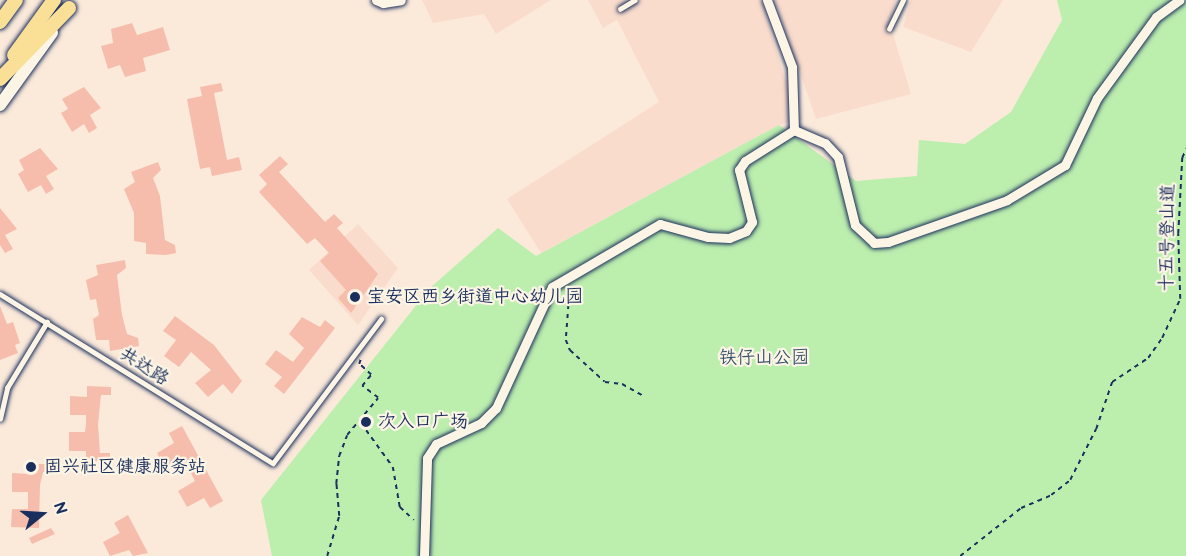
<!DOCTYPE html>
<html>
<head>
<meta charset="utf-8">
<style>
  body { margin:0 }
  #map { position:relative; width:1186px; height:556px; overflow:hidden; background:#fbeada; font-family:"Balsamiq Sans","LXGW WenKai TC",sans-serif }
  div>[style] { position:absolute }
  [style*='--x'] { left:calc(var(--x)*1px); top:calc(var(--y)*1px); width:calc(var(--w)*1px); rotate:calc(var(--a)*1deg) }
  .built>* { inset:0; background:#fadccc }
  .green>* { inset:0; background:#bceeae }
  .building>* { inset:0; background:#f6bdac }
  .path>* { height:1.5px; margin-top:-0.75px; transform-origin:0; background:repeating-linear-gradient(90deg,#1b2f5e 0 4.5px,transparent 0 9px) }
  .roads { filter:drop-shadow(0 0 2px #1b2f5e) drop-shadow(0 0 2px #1b2f5e) }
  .lane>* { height:4.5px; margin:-2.25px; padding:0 2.25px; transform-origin:2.25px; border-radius:2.25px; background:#fcf5e5 }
  .street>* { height:9px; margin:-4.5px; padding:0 4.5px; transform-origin:4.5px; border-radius:4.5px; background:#fcf5e5 }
  .secondary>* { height:12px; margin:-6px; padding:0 6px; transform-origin:6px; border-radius:6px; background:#fcf5e5 }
  .primary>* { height:14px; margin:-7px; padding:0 7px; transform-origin:7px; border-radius:7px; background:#fadf96 }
  .dots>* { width:16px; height:16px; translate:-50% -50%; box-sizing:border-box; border:3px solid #fcf5e5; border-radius:50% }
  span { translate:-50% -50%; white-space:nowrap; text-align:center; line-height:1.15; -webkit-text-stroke:4.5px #fcf5e5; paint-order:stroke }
  .street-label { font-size:18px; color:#1b2f5e }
  .poi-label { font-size:18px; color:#1b2f5e }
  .left { translate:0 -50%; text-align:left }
  .park-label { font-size:18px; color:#3b556e }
  .north { position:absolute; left:12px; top:484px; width:60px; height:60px; -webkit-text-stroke:4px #fcf5e5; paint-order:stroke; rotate:72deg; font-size:16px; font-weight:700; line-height:24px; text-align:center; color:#1b2f5e }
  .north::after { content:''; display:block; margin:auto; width:21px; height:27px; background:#1b2f5e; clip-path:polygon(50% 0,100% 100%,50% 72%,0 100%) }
</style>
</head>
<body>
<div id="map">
  <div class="built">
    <div style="clip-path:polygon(422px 0,551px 0,496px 34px,484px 14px,433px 23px)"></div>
    <div style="clip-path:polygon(588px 0,761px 0,797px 119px,779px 125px,541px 253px,507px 199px,659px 102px,617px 20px,603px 28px)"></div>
    <div style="clip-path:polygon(775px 0,896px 0,889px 21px,911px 94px,816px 119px)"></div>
    <div style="clip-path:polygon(911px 0,1003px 0,971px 52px,903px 27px)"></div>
    <div style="clip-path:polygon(358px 224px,398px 268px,358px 325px,309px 270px)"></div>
  </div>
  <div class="green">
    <div style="clip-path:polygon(1057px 0,1186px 0,1186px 556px,272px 556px,261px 500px,430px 288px,498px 228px,536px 256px,779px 125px,856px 181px,917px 176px,919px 140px,965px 144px,1011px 112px,1062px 20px)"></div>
  </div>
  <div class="building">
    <div style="clip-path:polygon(132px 23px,137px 35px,163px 27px,170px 50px,143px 58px,146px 71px,125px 77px,120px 65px,108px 69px,101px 46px,113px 43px,111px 29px)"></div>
    <div style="clip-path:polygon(221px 83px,223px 91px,214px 93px,227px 160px,239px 157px,242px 170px,212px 176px,210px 167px,200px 169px,187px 99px,202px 96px,200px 87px)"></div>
    <div style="clip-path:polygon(84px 87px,101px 108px,90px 115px,97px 128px,89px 133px,84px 124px,72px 132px,61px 113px,68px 109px,62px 99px)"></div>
    <div style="clip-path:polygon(40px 148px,58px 169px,46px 176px,54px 189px,46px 194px,41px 185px,28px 192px,18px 174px,24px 170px,19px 160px)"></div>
    <div style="clip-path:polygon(280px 156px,288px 164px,279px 172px,325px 222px,334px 214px,343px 223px,337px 228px,378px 274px,351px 313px,338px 298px,346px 290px,320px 261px,329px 253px,315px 238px,307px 244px,259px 192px,267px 184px,259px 175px)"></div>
    <div style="clip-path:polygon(158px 162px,161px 170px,153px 178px,160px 196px,165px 240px,175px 245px,176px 253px,166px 255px,146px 254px,146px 243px,134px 241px,134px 213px,124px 189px,135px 182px,131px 172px)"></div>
    <div style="clip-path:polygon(0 208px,17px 229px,5px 235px,13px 249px,5px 253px,0 245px)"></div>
    <div style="clip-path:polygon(125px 260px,126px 268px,117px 275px,122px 315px,127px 334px,138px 338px,139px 346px,110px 351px,109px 340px,96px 340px,93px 319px,99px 315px,96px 299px,90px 300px,86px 280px,98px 275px,96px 265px)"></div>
    <div style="clip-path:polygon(0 306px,7px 324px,13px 322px,20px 343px,15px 345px,18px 353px,0 360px)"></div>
    <div style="clip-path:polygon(175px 316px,214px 345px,242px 381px,232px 394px,223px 384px,208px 397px,195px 383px,211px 370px,191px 352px,179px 367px,164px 356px,176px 340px,163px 331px)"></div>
    <div style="clip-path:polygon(302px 317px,320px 327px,325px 320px,335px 328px,284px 394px,274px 386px,282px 377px,265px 364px,276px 350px,293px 362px,304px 348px,289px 334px)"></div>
    <div style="clip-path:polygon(87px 386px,111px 387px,111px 395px,101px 395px,98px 424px,100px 453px,110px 453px,110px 461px,86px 461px,86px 451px,69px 451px,69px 432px,85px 432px,86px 424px,86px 415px,70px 415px,70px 396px,87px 397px)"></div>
    <div style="clip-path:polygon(182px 426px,223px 501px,210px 508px,204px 498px,187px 507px,178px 491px,195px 481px,184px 460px,166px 470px,157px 453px,174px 443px,169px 433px)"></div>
    <div style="clip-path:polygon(29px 464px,53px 464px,53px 472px,43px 472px,40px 485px,39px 528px,11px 527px,12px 509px,28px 509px,28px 492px,12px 492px,12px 473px,29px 474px)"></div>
    <div style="clip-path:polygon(128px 515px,148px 553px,133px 556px,129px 550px,110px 556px,103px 542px,120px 533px,114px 523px)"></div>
    <div style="clip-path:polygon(51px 528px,55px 534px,32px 544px,29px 538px)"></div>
  </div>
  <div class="path">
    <div style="--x:570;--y:287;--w:53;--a:94.3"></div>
    <div style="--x:566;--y:340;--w:11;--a:68"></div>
    <div style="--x:570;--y:350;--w:47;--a:42.4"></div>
    <div style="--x:605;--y:382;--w:17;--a:7"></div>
    <div style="--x:622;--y:384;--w:26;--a:29"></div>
    <div style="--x:361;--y:423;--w:54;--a:54"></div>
    <div style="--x:393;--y:467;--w:41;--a:80.1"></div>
    <div style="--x:400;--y:507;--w:19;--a:43"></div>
    <div style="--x:327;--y:556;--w:42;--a:-73.3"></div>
    <div style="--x:339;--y:516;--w:32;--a:-95"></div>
    <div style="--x:336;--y:484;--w:28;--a:-84"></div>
    <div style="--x:339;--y:456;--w:22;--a:-69"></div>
    <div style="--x:347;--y:435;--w:48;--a:-50"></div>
    <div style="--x:378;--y:398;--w:20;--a:-143"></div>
    <div style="--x:362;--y:386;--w:14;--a:-51"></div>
    <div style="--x:371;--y:375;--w:16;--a:-137"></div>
    <div style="--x:359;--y:364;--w:9;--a:-72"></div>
    <div style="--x:960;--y:556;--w:78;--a:-38.2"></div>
    <div style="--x:1021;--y:508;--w:33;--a:-23"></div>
    <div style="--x:1051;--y:495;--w:24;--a:-38"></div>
    <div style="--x:1070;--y:480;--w:57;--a:-63"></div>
    <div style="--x:1096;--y:429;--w:50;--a:-71.2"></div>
    <div style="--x:1112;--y:382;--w:43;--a:-33.7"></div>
    <div style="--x:1148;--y:358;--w:24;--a:-55"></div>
    <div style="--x:1162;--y:338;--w:43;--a:-65.2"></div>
    <div style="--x:1180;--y:299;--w:65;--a:-91.8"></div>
    <div style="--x:1178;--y:234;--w:76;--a:-87"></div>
    <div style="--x:1182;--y:158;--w:10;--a:-66"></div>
  </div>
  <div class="roads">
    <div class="lane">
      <div style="--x:620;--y:9;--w:17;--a:-31"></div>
      <div style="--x:889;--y:29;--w:32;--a:-64"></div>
      <div style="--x:0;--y:294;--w:321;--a:31.8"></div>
      <div style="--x:273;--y:463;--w:180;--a:-53.1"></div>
      <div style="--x:0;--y:419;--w:32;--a:-77"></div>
      <div style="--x:7;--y:388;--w:77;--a:-58.8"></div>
    </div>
    <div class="street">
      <div style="--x:376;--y:0;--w:8;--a:23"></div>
      <div style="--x:383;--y:3;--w:18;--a:-9"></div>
      <div style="--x:767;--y:0;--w:72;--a:69.5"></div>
      <div style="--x:792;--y:67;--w:63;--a:88.2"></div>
      <div style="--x:424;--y:556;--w:98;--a:-88.2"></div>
      <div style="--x:427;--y:458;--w:17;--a:-57"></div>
      <div style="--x:436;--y:444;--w:50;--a:-25"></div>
      <div style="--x:481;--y:423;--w:21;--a:-45"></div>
      <div style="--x:496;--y:408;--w:133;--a:-65.2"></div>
      <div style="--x:552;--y:287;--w:125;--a:-30.3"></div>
      <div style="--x:660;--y:224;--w:50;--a:15.2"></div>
      <div style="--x:708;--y:237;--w:21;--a:3"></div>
      <div style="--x:729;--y:238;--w:18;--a:-22"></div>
      <div style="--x:746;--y:231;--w:11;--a:-56"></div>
      <div style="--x:752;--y:222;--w:54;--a:-104"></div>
      <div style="--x:739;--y:170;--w:11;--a:-56"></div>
      <div style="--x:745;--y:161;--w:58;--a:-32.3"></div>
      <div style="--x:794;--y:130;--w:34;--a:23"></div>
      <div style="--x:825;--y:143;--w:19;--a:47"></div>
      <div style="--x:838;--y:157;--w:70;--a:76"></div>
      <div style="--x:855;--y:225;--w:26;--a:43"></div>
      <div style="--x:874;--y:243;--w:14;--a:-4"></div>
      <div style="--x:888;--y:242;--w:126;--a:-19.4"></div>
      <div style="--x:1007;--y:200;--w:68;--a:-31.1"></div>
      <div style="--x:1065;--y:165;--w:74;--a:-64.5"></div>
      <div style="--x:1097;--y:98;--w:100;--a:-53.9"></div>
      <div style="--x:1156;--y:17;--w:29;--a:-36"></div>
    </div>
    <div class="secondary">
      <div style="--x:0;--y:105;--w:89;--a:-54.2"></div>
    </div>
    <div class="primary">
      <div style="--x:0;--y:22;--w:27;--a:-54"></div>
      <div style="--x:14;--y:55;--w:68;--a:-54"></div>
      <div style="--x:0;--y:79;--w:99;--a:-45.8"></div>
    </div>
  </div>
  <div class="dots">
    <div style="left:355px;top:297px;background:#1b2f5e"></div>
    <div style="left:366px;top:422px;background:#1b2f5e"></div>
    <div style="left:31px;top:467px;background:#1b2f5e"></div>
  </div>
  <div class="street-label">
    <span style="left:1168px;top:238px;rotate:-89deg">十五号登山道</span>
    <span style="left:144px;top:367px;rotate:32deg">共达路</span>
  </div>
  <div class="poi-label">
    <span class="left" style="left:367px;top:297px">宝安区西乡街道中心幼儿园</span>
    <span class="left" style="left:378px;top:422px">次入口广场</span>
    <span class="left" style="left:44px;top:467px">固兴社区健康服务站</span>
  </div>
  <div class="park-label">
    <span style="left:764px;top:358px">铁仔山公园</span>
  </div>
  <div class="north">N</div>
</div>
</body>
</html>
